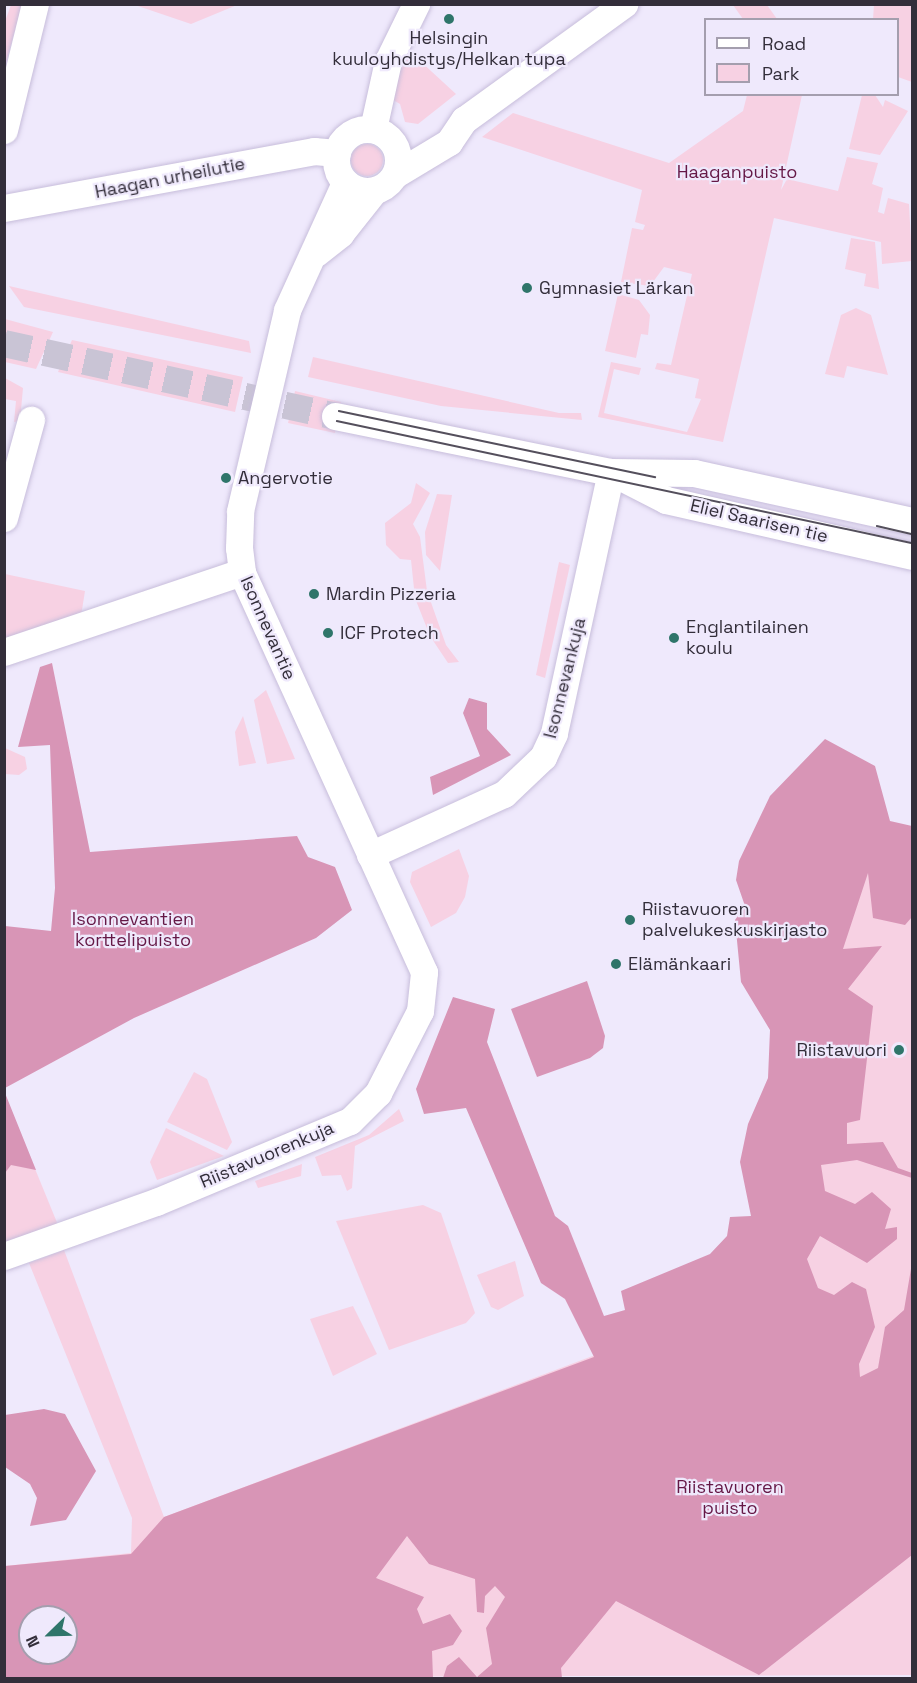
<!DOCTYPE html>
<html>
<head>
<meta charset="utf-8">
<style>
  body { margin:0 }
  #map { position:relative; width:917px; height:1683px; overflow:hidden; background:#efe9fc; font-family:"Space Grotesk",sans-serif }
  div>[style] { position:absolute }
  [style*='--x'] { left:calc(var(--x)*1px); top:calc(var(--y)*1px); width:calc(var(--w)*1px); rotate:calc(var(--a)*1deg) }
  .green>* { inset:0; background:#f7d1e3 }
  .round { border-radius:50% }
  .forest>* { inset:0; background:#d895b6 }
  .minor-tunnel>* { height:27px; margin-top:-13.5px; transform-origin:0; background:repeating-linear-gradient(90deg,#c9c4d5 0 27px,transparent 0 41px) }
  .roads { filter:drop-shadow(0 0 2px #c7bddb) drop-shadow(0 0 2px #c7bddb) }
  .minor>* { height:27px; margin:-13.5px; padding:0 13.5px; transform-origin:13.5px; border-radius:13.5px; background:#fff }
  .minor>.ring { margin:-13.5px; padding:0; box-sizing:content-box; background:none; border:27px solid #fff; border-radius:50% }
  .tram>* { height:1.5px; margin:-0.75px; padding:0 0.75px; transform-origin:0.75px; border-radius:0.75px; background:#544f5c }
  .dots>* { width:16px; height:16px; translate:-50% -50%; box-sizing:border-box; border:3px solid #efe9fc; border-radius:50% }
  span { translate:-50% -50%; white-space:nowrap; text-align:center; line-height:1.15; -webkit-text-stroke:4.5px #efe9fc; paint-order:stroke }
  .poi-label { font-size:18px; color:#332e3a }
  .left { translate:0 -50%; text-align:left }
  .right { translate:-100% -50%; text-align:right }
  .park-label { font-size:18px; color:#651846 }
  .street-label { font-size:18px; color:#332e3a }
  .frame { position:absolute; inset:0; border:6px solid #332e3a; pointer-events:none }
  .legend { position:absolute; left:704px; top:18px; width:195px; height:78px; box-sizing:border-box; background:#efe9fc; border:2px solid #a49eae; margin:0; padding:8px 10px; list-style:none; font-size:18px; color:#332e3a }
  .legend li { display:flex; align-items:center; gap:12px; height:30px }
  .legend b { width:30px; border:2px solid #a49eae }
  .north { position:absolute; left:18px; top:1605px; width:60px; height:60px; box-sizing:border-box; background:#efe9fc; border:2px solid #a49eae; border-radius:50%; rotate:247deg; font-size:16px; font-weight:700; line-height:24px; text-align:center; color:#332e3a }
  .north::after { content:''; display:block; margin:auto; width:21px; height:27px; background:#2f756a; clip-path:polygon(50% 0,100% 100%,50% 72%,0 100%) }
</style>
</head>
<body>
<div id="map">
  <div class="green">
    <div style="clip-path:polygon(11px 5px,22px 5px,4px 70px,4px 24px)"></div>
    <div style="clip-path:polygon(135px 5px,237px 4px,237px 5px,191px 24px)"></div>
    <div style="clip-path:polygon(733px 5px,767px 5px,777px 19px,743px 19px)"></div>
    <div style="clip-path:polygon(874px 5px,912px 6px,912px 82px,898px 77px,898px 20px,873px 19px)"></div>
    <div style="clip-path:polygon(406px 48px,456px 94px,418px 124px,405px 122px,400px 104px,393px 100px)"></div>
    <div style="clip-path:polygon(747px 95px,802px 95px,781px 190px,787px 179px,838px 191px,847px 157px,878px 163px,872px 184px,883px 188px,878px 212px,884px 214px,888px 198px,909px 204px,912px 261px,882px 264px,881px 242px,774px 218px,723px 442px,598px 417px,611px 362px,641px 368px,639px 375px,614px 369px,604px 413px,687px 432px,701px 399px,695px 398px,699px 379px,655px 369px,657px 363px,671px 365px,692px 274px,664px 267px,650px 286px,621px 282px,632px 228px,643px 230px,645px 225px,635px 222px,642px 190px,482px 137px,513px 113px,669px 163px,743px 111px)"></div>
    <div style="clip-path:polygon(862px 95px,875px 95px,883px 107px,885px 100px,908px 111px,880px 155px,849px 149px)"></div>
    <div class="round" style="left:351px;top:144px;width:32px;height:32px"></div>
    <div style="clip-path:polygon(851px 238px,875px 242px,879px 289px,864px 286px,866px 274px,845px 269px)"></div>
    <div style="clip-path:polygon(9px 286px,249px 341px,251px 353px,24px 307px)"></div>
    <div style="clip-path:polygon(618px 294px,639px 300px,650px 315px,648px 335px,641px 334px,636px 358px,605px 351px)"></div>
    <div style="clip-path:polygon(856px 308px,871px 315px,888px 375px,847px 366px,844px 378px,825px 374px,841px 315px)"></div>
    <div style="clip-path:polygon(5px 319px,53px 332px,36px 369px,5px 362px)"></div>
    <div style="clip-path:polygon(72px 340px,243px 377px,235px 412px,58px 372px)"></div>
    <div style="clip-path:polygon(313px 357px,559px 413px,581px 413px,582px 420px,441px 406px,308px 377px)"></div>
    <div style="clip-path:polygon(5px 378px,23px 388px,20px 421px,14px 422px,16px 401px,5px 399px)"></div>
    <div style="clip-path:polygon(295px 391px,341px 402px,335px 433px,288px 423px)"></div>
    <div style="clip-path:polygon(416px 483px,430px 493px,413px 524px,420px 537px,427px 591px,446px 645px,459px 662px,448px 663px,430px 636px,415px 598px,411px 560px,400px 559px,386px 545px,385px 523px,411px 503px)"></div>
    <div style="clip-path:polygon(437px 494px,452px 495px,440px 571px,426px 555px,425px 532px)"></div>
    <div style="clip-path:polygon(559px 562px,570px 565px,545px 678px,536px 675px)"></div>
    <div style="clip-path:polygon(5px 574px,85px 591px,81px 616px,5px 642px)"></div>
    <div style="clip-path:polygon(266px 690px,295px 759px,267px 764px,254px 700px)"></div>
    <div style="clip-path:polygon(243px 716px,256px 763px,239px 766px,235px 732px)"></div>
    <div style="clip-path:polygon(5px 748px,25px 757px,27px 769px,19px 775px,5px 774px)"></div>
    <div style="clip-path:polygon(evenodd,912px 826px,912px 1675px,5px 1678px,5px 1566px,131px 1553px,132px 1518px,29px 1263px,64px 1250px,164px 1517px,747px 1298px,800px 878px,912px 826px,30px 1617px,66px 1617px,66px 1653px,30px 1653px,30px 1617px)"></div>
    <div style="clip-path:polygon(459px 849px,469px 876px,465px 897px,456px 913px,431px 927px,410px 882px,412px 872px)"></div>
    <div style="clip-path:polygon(194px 1072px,207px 1079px,232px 1142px,227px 1150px,167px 1122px)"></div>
    <div style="clip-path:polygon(4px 1093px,58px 1225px,4px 1246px)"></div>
    <div style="clip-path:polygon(399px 1109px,404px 1121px,355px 1146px,352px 1188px,347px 1191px,341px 1175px,322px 1176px,315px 1157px,369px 1135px)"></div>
    <div style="clip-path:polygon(166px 1128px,224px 1156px,157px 1180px,150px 1162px)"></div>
    <div style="clip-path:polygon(302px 1164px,301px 1176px,258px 1188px,255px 1181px)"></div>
    <div style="clip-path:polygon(423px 1205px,441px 1213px,475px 1313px,466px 1323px,389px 1350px,336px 1221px)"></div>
    <div style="clip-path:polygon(515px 1261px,524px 1296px,498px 1310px,491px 1307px,477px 1275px)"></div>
    <div style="clip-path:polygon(353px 1306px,377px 1354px,333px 1376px,310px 1319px)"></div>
  </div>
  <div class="forest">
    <div style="clip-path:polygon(52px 663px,90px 852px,297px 836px,308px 857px,335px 867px,352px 910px,316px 938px,134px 1018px,5px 1088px,5px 926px,51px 931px,55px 888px,50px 745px,18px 747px,40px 667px)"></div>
    <div style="clip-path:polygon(469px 698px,487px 703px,487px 729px,511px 755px,433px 795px,430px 777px,480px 756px,463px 713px)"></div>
    <div style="clip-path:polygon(evenodd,825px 739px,875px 766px,890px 821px,912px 826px,912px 917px,905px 925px,873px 918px,868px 873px,843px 949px,882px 946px,848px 989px,873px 1006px,860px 1120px,847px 1123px,847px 1144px,883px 1142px,898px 1168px,912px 1173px,912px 1178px,857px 1160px,821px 1165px,825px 1191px,855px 1204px,872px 1192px,891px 1209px,885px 1229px,897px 1227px,897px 1239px,867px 1263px,820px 1236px,807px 1259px,818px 1288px,834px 1295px,852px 1282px,866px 1289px,875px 1327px,859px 1364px,860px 1377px,878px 1368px,885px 1327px,904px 1310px,912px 1263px,912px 1555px,759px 1675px,616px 1601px,561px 1668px,562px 1678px,443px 1678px,447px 1666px,459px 1657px,477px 1677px,492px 1664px,486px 1628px,505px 1597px,495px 1586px,485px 1596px,484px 1613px,477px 1612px,475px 1579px,429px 1564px,407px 1536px,376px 1578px,424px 1597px,417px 1609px,423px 1624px,450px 1614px,462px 1631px,453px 1645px,432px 1651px,433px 1678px,5px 1678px,5px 1566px,131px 1554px,164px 1517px,594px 1357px,565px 1299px,541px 1283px,466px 1108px,424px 1114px,416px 1089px,453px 997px,495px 1009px,487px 1042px,555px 1216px,568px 1226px,604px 1316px,625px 1310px,621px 1291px,710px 1254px,727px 1236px,730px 1217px,751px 1216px,740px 1162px,748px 1124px,768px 1078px,770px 1030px,741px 982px,735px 920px,745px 906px,736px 880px,739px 861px,770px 796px,825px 739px,30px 1617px,66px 1617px,66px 1653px,30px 1653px,30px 1617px)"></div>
    <div style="clip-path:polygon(587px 981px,605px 1036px,603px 1048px,590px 1058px,537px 1077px,511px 1009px)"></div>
    <div style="clip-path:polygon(5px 1093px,36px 1170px,11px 1165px,5px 1173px)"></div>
    <div style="clip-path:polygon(44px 1409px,65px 1414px,96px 1471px,66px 1520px,30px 1526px,37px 1498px,30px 1484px,5px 1467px,5px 1415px)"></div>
  </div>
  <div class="minor-tunnel">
    <div style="--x:4;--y:343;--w:339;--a:12.4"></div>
  </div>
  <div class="roads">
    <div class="minor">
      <div class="ring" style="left:336px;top:129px;width:35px;height:35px"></div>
      <div style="--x:373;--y:129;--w:70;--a:-77.6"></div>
      <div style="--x:388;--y:61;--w:64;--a:-63.8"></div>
      <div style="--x:4;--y:130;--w:130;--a:-76.2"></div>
      <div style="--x:396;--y:174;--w:62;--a:-31.1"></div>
      <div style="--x:449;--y:142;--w:27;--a:-56"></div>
      <div style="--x:464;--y:120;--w:198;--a:-35.9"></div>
      <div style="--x:4;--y:208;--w:315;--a:-10.4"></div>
      <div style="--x:314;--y:151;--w:23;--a:5"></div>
      <div style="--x:316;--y:253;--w:31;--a:-38"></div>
      <div style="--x:340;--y:234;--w:55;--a:-51.7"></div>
      <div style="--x:335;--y:416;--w:282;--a:11.5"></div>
      <div style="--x:611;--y:472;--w:83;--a:0.7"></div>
      <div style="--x:694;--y:473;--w:223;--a:12.4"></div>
      <div style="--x:615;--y:474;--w:57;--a:27"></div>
      <div style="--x:666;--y:500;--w:252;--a:12.8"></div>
      <div style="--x:4;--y:518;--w:102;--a:-74.6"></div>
      <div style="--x:4;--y:652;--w:251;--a:-18.6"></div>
      <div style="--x:370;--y:855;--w:147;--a:-24.5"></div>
      <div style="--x:504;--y:794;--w:54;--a:-43.5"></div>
      <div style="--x:543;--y:757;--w:26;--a:-65"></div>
      <div style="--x:554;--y:733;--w:267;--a:-77.7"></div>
      <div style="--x:4;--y:1256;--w:161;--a:-19.6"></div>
      <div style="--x:156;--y:1202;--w:210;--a:-22.7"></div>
      <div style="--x:350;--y:1121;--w:40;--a:-45"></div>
      <div style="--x:378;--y:1093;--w:92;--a:-62.9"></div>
      <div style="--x:420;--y:1011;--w:39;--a:-84"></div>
      <div style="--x:424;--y:972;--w:439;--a:-114.5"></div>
      <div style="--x:242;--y:572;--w:24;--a:-97"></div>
      <div style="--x:239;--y:548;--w:37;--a:-88"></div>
      <div style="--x:240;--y:511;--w:206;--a:-76.8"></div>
      <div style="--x:287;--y:310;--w:140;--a:-65.5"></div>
    </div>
  </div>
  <div class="tram">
    <div style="--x:339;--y:411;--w:323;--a:11.8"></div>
    <div style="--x:337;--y:421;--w:588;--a:11.98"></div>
    <div style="--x:877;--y:526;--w:36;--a:13"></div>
  </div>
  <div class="dots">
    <div style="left:449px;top:19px;background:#2f756a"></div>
    <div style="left:527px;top:288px;background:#2f756a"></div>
    <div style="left:226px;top:478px;background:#2f756a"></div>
    <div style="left:314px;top:594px;background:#2f756a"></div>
    <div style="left:328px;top:633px;background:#2f756a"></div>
    <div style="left:674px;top:638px;background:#2f756a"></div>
    <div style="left:630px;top:920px;background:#2f756a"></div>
    <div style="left:616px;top:964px;background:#2f756a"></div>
    <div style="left:899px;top:1050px;background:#2f756a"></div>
  </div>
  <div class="poi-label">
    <span style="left:449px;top:49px">Helsingin<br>kuuloyhdistys/Helkan tupa</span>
    <span class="left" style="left:539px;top:288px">Gymnasiet Lärkan</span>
    <span class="left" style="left:238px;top:478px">Angervotie</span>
    <span class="left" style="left:326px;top:594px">Mardin Pizzeria</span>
    <span class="left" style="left:686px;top:638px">Englantilainen<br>koulu</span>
    <span class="left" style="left:340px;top:633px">ICF Protech</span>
    <span class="left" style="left:642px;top:920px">Riistavuoren<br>palvelukeskuskirjasto</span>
    <span class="left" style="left:628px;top:964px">Elämänkaari</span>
    <span class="right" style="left:887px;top:1050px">Riistavuori</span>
  </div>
  <div class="park-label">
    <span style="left:737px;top:172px">Haaganpuisto</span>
    <span style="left:133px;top:930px">Isonnevantien<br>korttelipuisto</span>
    <span style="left:730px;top:1498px">Riistavuoren<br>puisto</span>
  </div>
  <div class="street-label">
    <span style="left:170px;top:178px;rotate:-11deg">Haagan urheilutie</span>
    <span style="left:759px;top:521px;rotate:13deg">Eliel Saarisen tie</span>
    <span style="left:268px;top:628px;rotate:66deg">Isonnevantie</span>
    <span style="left:565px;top:678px;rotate:-76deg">Isonnevankuja</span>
    <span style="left:267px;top:1155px;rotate:-23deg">Riistavuorenkuja</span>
  </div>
  <div class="frame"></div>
  <ul class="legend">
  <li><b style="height:8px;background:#fff"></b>Road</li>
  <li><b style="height:16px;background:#f7d1e3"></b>Park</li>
  </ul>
  <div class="north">N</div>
</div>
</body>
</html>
